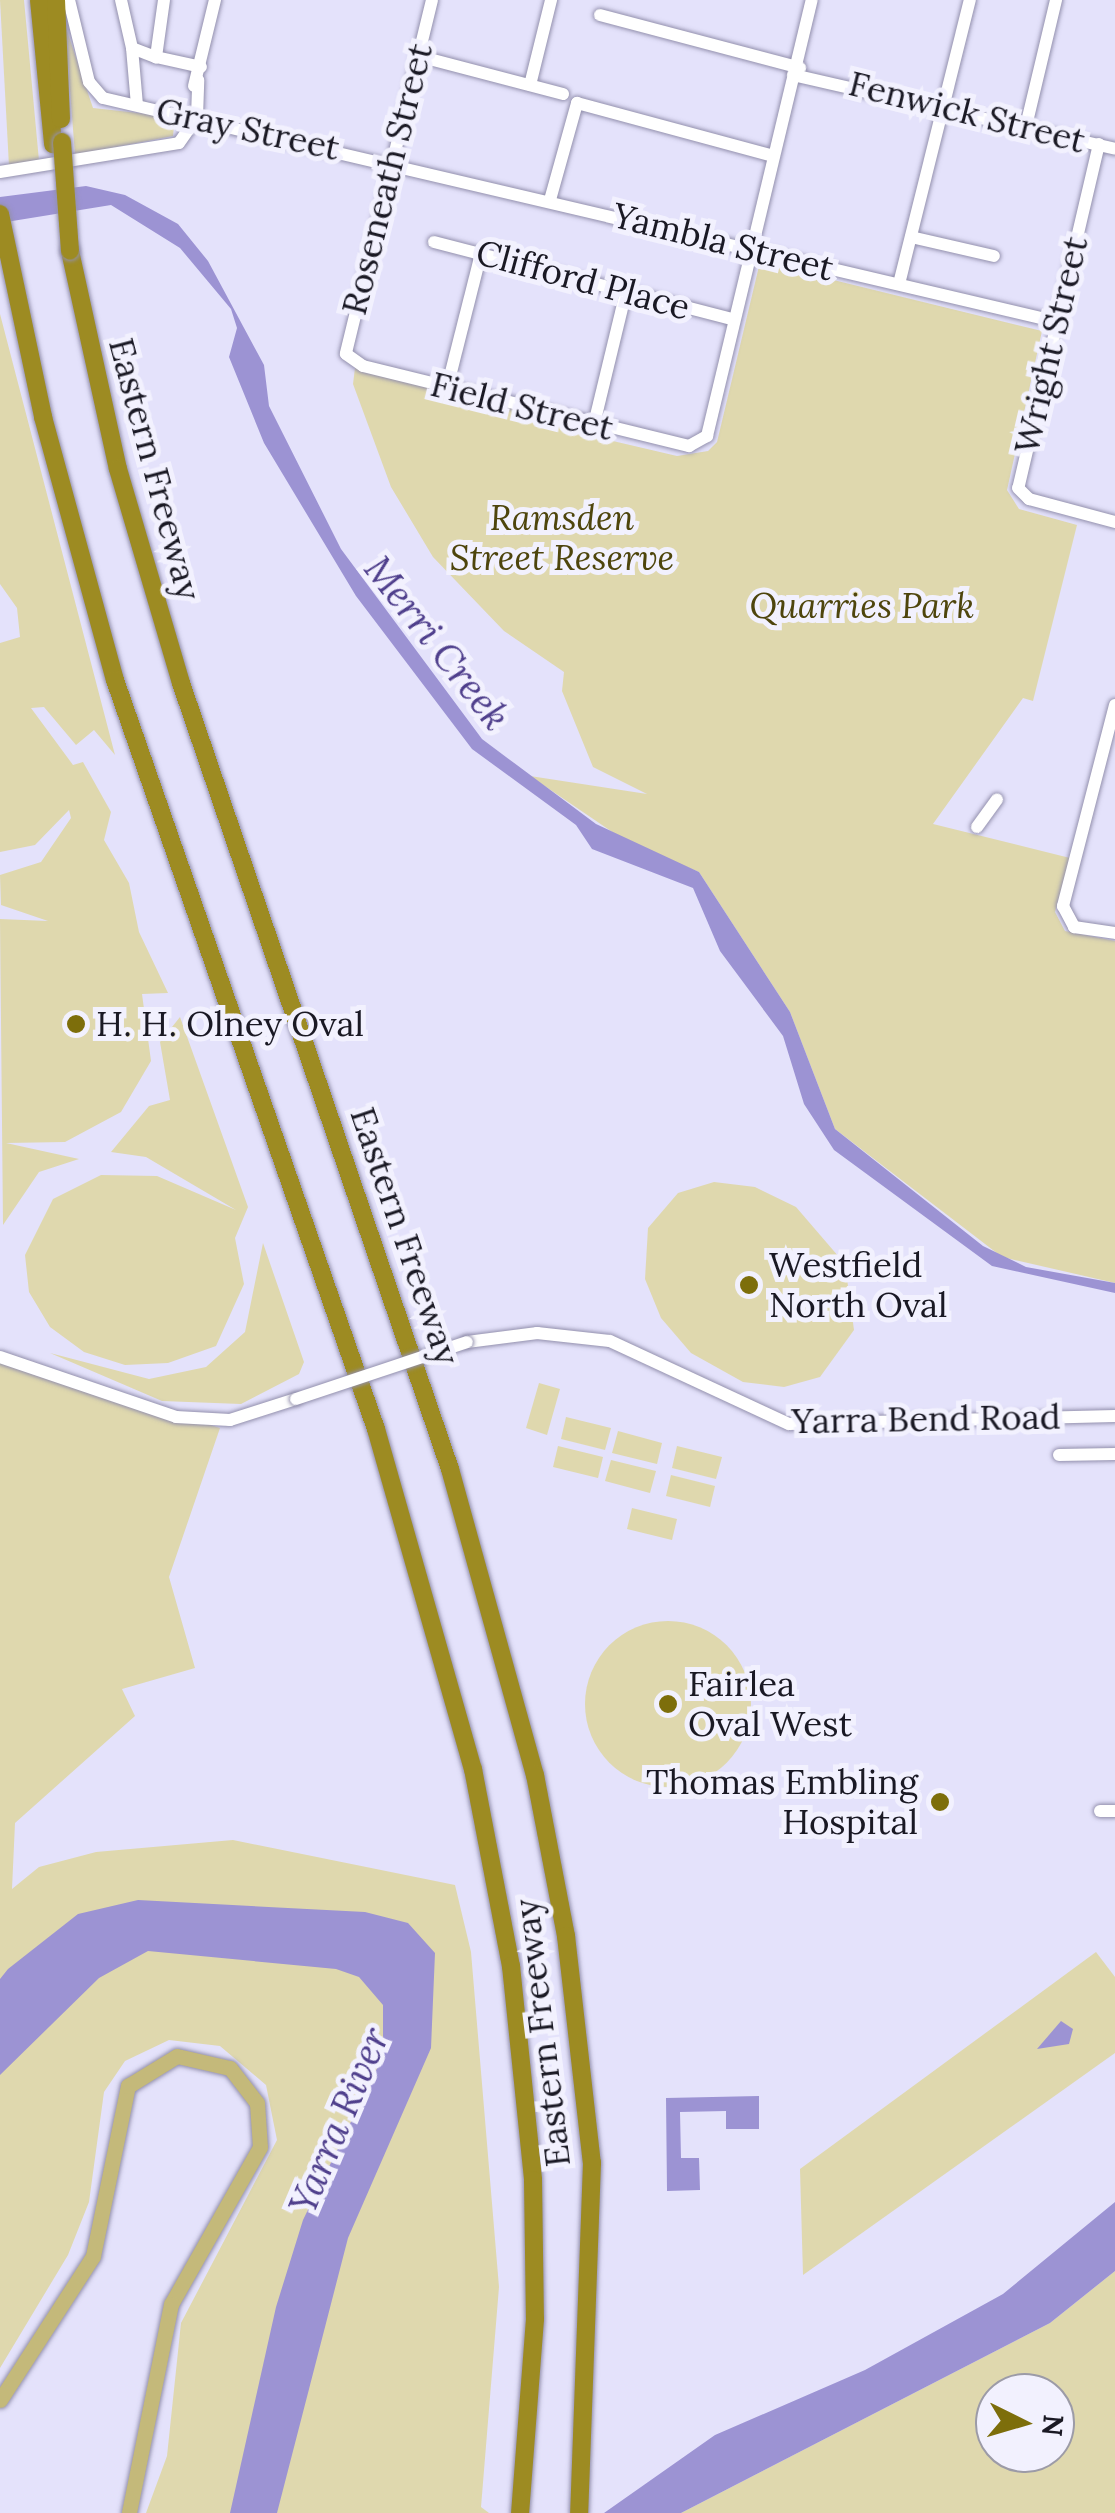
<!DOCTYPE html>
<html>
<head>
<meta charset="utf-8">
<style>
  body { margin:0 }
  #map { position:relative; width:1115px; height:2513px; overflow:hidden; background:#e4e2fb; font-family:Lora,serif }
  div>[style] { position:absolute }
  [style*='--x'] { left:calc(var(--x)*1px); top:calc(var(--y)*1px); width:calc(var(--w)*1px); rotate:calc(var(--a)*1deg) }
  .green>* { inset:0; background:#dfd8ae }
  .round { border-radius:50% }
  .water>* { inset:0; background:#9c93d3 }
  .roads { filter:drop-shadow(0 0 2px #9390ad) drop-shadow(0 0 2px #9390ad) }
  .minor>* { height:12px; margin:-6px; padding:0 6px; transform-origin:6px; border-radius:6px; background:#fff }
  .major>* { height:15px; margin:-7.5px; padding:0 7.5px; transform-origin:7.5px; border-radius:7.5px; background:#c4b97a }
  .highway>* { height:18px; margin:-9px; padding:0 9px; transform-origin:9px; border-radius:9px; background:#9d8b22 }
  .bridges { filter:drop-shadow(0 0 2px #9390ad) drop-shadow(0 0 2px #9390ad) }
  .minor-bridge>* { height:12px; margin:-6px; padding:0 6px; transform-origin:6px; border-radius:6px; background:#fff }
  .highway-bridge>* { height:18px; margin:-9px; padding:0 9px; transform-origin:9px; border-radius:9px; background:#9d8b22 }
  .dots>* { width:28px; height:28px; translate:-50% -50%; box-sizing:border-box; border:5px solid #f2f1fe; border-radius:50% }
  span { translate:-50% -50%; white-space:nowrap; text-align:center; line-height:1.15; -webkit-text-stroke:10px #f2f1fe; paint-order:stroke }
  .street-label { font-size:35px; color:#1a1924 }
  .park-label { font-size:35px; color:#4e450c; font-style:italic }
  .poi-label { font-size:35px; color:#1a1924 }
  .left { translate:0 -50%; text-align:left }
  .right { translate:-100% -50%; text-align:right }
  .water-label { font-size:38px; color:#4f3f8c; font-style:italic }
  .north { position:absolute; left:975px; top:2373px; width:100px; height:100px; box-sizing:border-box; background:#f2f1fe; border:2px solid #9c9ba7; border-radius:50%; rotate:95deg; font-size:28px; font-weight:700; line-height:40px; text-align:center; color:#1a1924 }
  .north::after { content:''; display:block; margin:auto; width:35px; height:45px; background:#7d6e0b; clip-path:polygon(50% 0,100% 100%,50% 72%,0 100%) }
</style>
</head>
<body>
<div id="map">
  <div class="green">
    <div style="clip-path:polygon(0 0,24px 0,39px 161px,9px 166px)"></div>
    <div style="clip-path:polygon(65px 25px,93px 108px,175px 117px,173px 136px,75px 155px)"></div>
    <div style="clip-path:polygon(760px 262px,1042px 331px,1007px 490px,1019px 509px,1077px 525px,1033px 701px,1023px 698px,933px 824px,1070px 858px,1055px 912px,1065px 931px,1115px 941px,1115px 1283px,1002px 1257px,835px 1129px,790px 1012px,699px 872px,630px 844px,530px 776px,647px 794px,593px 767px,562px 691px,564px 672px,504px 631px,433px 557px,391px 487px,353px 384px,355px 368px,584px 426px,583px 434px,677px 456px,708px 451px,717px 442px)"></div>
    <div style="clip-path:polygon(0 314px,115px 755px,94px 730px,76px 745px,44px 707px,31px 708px,73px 765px,83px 762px,111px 812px,104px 840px,129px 883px,139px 932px,168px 993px,142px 994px,151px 1061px,121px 1112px,65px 1142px,6px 1143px,79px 1159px,39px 1172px,3px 1225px,0 919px,48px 921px,1px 905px,0 875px,41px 862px,71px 818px,69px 810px,35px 845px,0 852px,0 643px,20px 637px,17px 608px,0 584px)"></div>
    <div style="clip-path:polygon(180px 1017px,248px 1207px,235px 1238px,244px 1284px,216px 1346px,168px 1363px,125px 1365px,84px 1352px,50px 1327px,29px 1292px,25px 1255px,53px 1199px,101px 1175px,157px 1176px,236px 1210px,146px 1157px,111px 1152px,149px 1106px,170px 1100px,160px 1042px)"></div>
    <div style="clip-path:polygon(714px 1182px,755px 1187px,796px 1207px,845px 1264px,854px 1330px,820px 1377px,784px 1387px,743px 1382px,691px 1353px,661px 1318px,645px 1279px,648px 1228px,678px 1193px)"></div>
    <div style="clip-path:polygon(263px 1243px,304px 1362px,299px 1374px,241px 1404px,162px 1401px,50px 1353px,149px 1379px,206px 1367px,245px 1332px)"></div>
    <div style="clip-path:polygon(0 1357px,220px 1428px,169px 1577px,195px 1668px,122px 1689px,135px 1716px,15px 1823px,12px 1889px,39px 1867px,96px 1852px,233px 1840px,455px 1885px,471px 1952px,499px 2287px,481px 2507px,489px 2513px,146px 2513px,167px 2456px,181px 2323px,277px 2140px,266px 2085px,220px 2046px,169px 2040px,125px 2061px,104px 2092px,89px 2202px,68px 2255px,0 2368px)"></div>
    <div style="clip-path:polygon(539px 1383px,560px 1389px,547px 1435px,526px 1428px)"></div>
    <div style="clip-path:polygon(566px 1417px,611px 1428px,605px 1450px,561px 1439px)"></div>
    <div style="clip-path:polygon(618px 1431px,662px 1443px,657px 1464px,612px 1453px)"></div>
    <div style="clip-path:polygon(558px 1446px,603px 1457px,598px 1478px,553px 1467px)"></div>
    <div style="clip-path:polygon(677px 1446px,722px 1457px,716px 1479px,672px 1468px)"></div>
    <div style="clip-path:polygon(611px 1460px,656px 1471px,650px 1493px,605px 1481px)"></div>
    <div style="clip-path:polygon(671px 1475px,715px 1486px,710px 1507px,666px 1496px)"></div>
    <div style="clip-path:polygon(632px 1508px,677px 1519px,672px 1540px,627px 1529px)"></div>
    <div class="round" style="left:585px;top:1621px;width:166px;height:166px"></div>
    <div style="clip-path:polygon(1096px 1952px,1115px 1977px,1115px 2053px,803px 2275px,800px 2169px)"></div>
    <div style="clip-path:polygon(evenodd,1115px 2271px,1115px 2513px,681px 2513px,1050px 2323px,1115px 2271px,995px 2393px,1055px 2393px,1055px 2453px,995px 2453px,995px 2393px)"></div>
  </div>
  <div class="water">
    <div style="clip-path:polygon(86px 186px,125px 195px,178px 224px,208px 261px,264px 365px,269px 406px,341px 549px,482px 739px,596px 824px,699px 872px,790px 1012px,835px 1129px,983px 1246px,1026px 1267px,1115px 1283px,1115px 1293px,992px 1266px,834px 1150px,804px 1104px,783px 1036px,720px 951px,693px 888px,592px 849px,576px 825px,472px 749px,356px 596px,264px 443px,229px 357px,237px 328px,231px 309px,180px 248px,111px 205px,0 223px,0 197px)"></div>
    <div style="clip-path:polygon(138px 1900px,365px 1912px,408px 1923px,435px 1953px,431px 2048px,348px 2238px,277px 2513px,230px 2513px,276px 2307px,303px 2220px,383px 2056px,383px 2005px,359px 1977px,336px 1969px,148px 1951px,99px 1978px,0 2075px,0 1979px,8px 1969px,78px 1914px)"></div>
    <div style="clip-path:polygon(1061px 2021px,1073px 2029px,1069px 2044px,1037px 2049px)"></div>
    <div style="clip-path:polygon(759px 2096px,759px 2129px,726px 2129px,726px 2111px,680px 2112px,681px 2158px,699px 2158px,700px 2190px,667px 2191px,666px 2098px)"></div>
    <div style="clip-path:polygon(1115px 2202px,1115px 2271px,1050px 2323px,681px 2513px,604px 2513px,715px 2435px,865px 2370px,1003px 2294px)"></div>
  </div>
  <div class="roads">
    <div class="minor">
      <div style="--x:69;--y:0;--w:84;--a:76.3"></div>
      <div style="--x:89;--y:82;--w:21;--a:49"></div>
      <div style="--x:103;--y:98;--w:977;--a:13.2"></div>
      <div style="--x:121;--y:0;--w:49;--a:77.1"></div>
      <div style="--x:132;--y:48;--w:26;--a:21"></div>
      <div style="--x:164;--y:0;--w:58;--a:98"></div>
      <div style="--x:156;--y:57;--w:46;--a:12.5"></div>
      <div style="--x:432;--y:0;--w:364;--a:103.7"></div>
      <div style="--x:346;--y:354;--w:21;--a:35"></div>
      <div style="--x:363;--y:366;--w:336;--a:13.8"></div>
      <div style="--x:689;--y:446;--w:21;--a:-29"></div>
      <div style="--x:707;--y:436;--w:448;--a:-76.5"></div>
      <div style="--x:600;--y:15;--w:207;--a:14.8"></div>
      <div style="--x:132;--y:48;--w:57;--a:85"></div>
      <div style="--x:418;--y:56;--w:150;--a:14.7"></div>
      <div style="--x:793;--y:75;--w:330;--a:12.9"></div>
      <div style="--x:530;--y:85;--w:88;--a:-76.1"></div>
      <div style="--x:194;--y:86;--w:89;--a:-76.3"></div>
      <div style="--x:1026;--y:126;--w:130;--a:-76.6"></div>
      <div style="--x:1099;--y:144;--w:353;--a:103.2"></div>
      <div style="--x:1018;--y:488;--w:16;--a:45"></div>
      <div style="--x:1029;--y:499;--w:89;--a:15"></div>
      <div style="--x:0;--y:172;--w:181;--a:-9.2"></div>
      <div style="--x:179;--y:143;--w:32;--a:-55"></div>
      <div style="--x:197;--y:117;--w:37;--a:-88"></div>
      <div style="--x:550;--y:200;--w:101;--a:-74.4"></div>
      <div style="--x:577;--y:103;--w:203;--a:15.1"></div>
      <div style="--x:911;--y:237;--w:85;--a:12.9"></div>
      <div style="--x:434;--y:242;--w:308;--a:14.5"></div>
      <div style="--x:899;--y:284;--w:293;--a:-76"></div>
      <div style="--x:447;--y:388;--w:138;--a:-75.8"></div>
      <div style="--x:594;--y:424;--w:136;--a:-76.4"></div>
      <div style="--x:1115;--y:705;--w:208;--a:104.5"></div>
      <div style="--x:1063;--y:906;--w:24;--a:62"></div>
      <div style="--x:1074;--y:927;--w:41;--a:8.3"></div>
      <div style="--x:977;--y:827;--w:34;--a:-54"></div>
      <div style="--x:467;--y:1342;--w:71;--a:-7.3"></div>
      <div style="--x:537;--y:1333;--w:73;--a:6.3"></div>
      <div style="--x:610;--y:1341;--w:197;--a:24.9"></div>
      <div style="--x:789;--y:1424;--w:326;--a:-1.4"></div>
      <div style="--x:0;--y:1357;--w:186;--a:18.8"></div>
      <div style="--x:176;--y:1417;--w:54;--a:3.2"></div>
      <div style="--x:230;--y:1420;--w:69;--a:-17.7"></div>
      <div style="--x:1059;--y:1455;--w:56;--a:-1"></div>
      <div style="--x:1100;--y:1811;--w:15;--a:0"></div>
    </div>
    <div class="major">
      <div style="--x:0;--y:2400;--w:171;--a:-57.1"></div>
      <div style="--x:93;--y:2256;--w:174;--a:-78.4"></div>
      <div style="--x:128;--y:2086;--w:57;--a:-31.5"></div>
      <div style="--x:177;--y:2056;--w:54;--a:12.8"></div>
      <div style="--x:230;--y:2068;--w:44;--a:52.4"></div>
      <div style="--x:257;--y:2103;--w:44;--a:86.1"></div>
      <div style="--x:260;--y:2147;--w:180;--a:119.5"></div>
      <div style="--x:171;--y:2304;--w:213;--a:101.4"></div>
    </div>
    <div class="highway">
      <div style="--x:39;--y:0;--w:145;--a:84.4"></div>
      <div style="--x:56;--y:0;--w:119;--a:87.6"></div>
      <div style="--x:0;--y:214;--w:208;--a:78"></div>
      <div style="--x:43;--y:417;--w:273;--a:74.7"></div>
      <div style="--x:115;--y:680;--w:793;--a:70.79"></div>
      <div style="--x:376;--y:1429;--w:354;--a:74.1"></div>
      <div style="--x:473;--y:1769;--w:201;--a:79.1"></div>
      <div style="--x:511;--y:1966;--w:215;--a:84.1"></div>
      <div style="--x:533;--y:2180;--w:139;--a:89.2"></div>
      <div style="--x:535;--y:2319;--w:195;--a:94.4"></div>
      <div style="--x:70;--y:251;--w:223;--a:77.6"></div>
      <div style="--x:118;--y:469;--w:223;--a:73.6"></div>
      <div style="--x:181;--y:683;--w:831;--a:71.11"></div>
      <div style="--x:450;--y:1469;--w:318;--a:74.5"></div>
      <div style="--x:535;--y:1775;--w:164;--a:79.1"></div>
      <div style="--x:566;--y:1936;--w:228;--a:83.5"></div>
      <div style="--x:592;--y:2163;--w:350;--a:92.1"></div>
    </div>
  </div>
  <div class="bridges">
    <div class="minor-bridge">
      <div style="--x:296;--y:1399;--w:180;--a:-18.4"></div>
    </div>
    <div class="highway-bridge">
      <div style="--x:62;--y:142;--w:109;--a:85.8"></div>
    </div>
  </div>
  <div class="dots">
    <div style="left:76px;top:1024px;background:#7d6e0b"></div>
    <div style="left:749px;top:1285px;background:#7d6e0b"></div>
    <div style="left:668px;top:1704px;background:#7d6e0b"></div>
    <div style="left:940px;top:1802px;background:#7d6e0b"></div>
  </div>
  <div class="street-label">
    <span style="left:967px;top:112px;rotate:14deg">Fenwick Street</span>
    <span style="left:248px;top:129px;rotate:12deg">Gray Street</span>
    <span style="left:387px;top:179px;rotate:-76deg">Roseneath Street</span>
    <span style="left:723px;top:242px;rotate:14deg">Yambla Street</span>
    <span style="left:583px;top:280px;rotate:15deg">Clifford Place</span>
    <span style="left:1051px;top:345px;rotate:-77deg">Wright Street</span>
    <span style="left:522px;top:406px;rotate:14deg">Field Street</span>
    <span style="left:155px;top:469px;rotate:75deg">Eastern Freeway</span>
    <span style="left:405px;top:1236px;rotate:71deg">Eastern Freeway</span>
    <span style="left:926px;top:1419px;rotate:-1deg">Yarra Bend Road</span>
    <span style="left:542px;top:2033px;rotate:-97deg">Eastern Freeway</span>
  </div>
  <div class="park-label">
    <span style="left:562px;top:538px">Ramsden<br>Street Reserve</span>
    <span style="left:862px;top:606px">Quarries Park</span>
  </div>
  <div class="poi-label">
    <span class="left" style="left:96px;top:1024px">H. H. Olney Oval</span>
    <span class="left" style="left:769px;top:1285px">Westfield<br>North Oval</span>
    <span class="left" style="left:688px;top:1704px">Fairlea<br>Oval West</span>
    <span class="right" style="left:918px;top:1802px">Thomas Embling<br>Hospital</span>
  </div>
  <div class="water-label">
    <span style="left:437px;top:643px;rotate:52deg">Merri Creek</span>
    <span style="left:339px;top:2121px;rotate:-67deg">Yarra River</span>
  </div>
  <div class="north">N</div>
</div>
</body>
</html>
